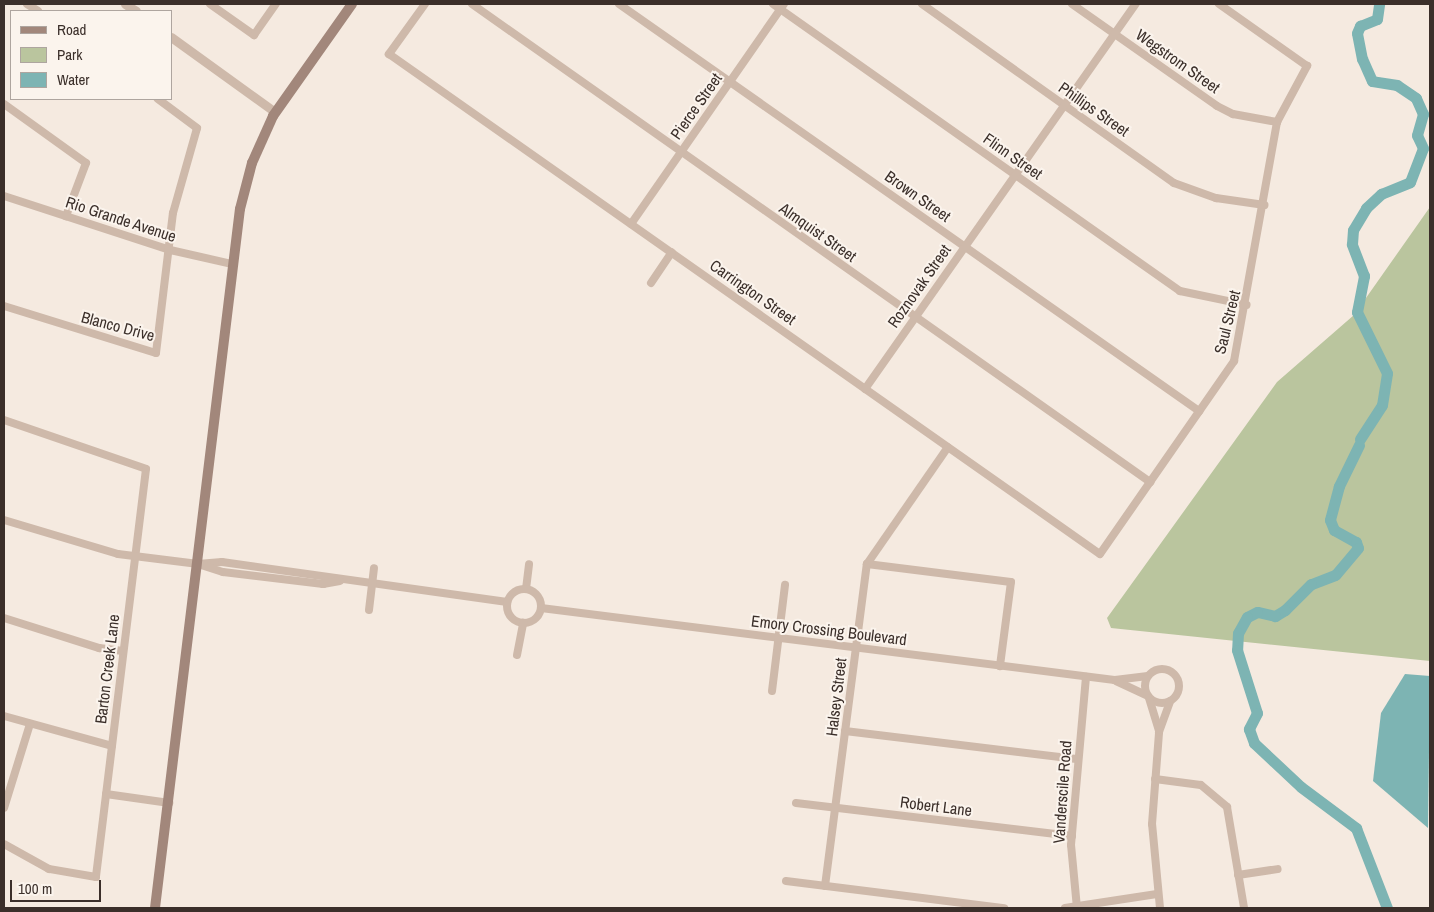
<!DOCTYPE html>
<html>
<head>
<meta charset="utf-8">
<style>
  body { margin:0 }
  #map { position:relative; width:1434px; height:912px; overflow:hidden; background:#f5eae0; font-family:"Archivo Narrow",sans-serif }
  div>[style] { position:absolute }
  [style*='--x'] { left:calc(var(--x)*1px); top:calc(var(--y)*1px); width:calc(var(--w)*1px); rotate:calc(var(--a)*1deg) }
  .green>* { inset:0; background:#bac59e }
  .water>* { inset:0; background:#7db4b3 }
  .river>* { height:11px; margin:-5.5px; padding:0 5.5px; transform-origin:5.5px; border-radius:5.5px; background:#7db4b3 }
  .minor>* { height:8px; margin:-4px; padding:0 4px; transform-origin:4px; border-radius:4px; background:#ceb9aa }
  .minor>.ring { margin:-4px; padding:0; box-sizing:content-box; background:none; border:8px solid #ceb9aa; border-radius:50% }
  .tertiary>* { height:9px; margin:-4.5px; padding:0 4.5px; transform-origin:4.5px; border-radius:4.5px; background:#ceb9aa }
  .secondary>* { height:10px; margin:-5px; padding:0 5px; transform-origin:5px; border-radius:5px; background:#a2877b }
  span { translate:-50% -50%; white-space:nowrap; text-align:center; line-height:1.15; -webkit-text-stroke:4px #fbf4ed; paint-order:stroke }
  .street-label { font-size:16px; color:#3b2f2a }
  .frame { position:absolute; inset:0; border:5px solid #3b2f2a; pointer-events:none }
  .legend { position:absolute; left:10px; top:10px; width:162px; height:90px; box-sizing:border-box; background:#fbf4ed; border:1px solid #aea59f; margin:0; padding:6px 9px; list-style:none; font-size:15px; color:#3b2f2a }
  .legend li { display:flex; align-items:center; gap:10px; height:25px }
  .legend b { width:25px; border:1px solid #aea59f }
  .scale { position:absolute; left:10px; top:880px; width:91px; height:22px; box-sizing:border-box; border:2px solid #3b2f2a; border-top:0; padding-left:6px; font-size:15px; line-height:18px; white-space:nowrap; color:#3b2f2a; -webkit-text-stroke:4px #fbf4ed; paint-order:stroke }
</style>
</head>
<body>
<div id="map">
  <div class="green">
    <div style="clip-path:polygon(1430px 207px,1430px 661px,1111px 628px,1107px 618px,1277px 382px,1354px 315px)"></div>
  </div>
  <div class="water">
    <div style="clip-path:polygon(1405px 674px,1430px 676px,1428px 828px,1373px 781px,1381px 713px)"></div>
  </div>
  <div class="river">
    <div style="--x:1360;--y:439;--w:40;--a:-57.1"></div>
    <div style="--x:1382;--y:405;--w:32;--a:-81"></div>
    <div style="--x:1387;--y:373;--w:68;--a:-116.2"></div>
    <div style="--x:1357;--y:312;--w:37;--a:-79"></div>
    <div style="--x:1364;--y:276;--w:34;--a:-111"></div>
    <div style="--x:1352;--y:244;--w:14;--a:-86"></div>
    <div style="--x:1353;--y:230;--w:26;--a:-59"></div>
    <div style="--x:1366;--y:208;--w:21;--a:-43"></div>
    <div style="--x:1381;--y:194;--w:31;--a:-22"></div>
    <div style="--x:1410;--y:182;--w:36;--a:-69"></div>
    <div style="--x:1423;--y:148;--w:14;--a:-115"></div>
    <div style="--x:1417;--y:135;--w:22;--a:-74"></div>
    <div style="--x:1423;--y:114;--w:17;--a:-114"></div>
    <div style="--x:1416;--y:98;--w:23;--a:-146"></div>
    <div style="--x:1397;--y:85;--w:25;--a:-171"></div>
    <div style="--x:1372;--y:81;--w:24;--a:-114"></div>
    <div style="--x:1362;--y:59;--w:26;--a:-101"></div>
    <div style="--x:1357;--y:33;--w:8;--a:-67"></div>
    <div style="--x:1360;--y:26;--w:18;--a:-22"></div>
    <div style="--x:1377;--y:19;--w:15;--a:-82"></div>
    <div style="--x:1359;--y:445;--w:46;--a:116"></div>
    <div style="--x:1339;--y:486;--w:35;--a:105"></div>
    <div style="--x:1330;--y:520;--w:11;--a:68"></div>
    <div style="--x:1334;--y:530;--w:25;--a:29"></div>
    <div style="--x:1356;--y:542;--w:6;--a:72"></div>
    <div style="--x:1358;--y:548;--w:35;--a:130"></div>
    <div style="--x:1335;--y:575;--w:26;--a:159"></div>
    <div style="--x:1311;--y:584;--w:37;--a:135"></div>
    <div style="--x:1285;--y:610;--w:12;--a:149"></div>
    <div style="--x:1275;--y:616;--w:18;--a:-167"></div>
    <div style="--x:1257;--y:612;--w:11;--a:153"></div>
    <div style="--x:1247;--y:617;--w:18;--a:119"></div>
    <div style="--x:1238;--y:633;--w:17;--a:93"></div>
    <div style="--x:1237;--y:650;--w:66;--a:72.4"></div>
    <div style="--x:1257;--y:713;--w:18;--a:117"></div>
    <div style="--x:1249;--y:729;--w:15;--a:70"></div>
    <div style="--x:1254;--y:743;--w:64;--a:43.1"></div>
    <div style="--x:1301;--y:787;--w:69;--a:36.7"></div>
    <div style="--x:1356;--y:828;--w:86;--a:68.8"></div>
  </div>
  <div class="minor">
    <div style="--x:27;--y:4;--w:13;--a:32"></div>
    <div style="--x:210;--y:4;--w:54;--a:35.2"></div>
    <div style="--x:254;--y:35;--w:38;--a:-55"></div>
    <div style="--x:425;--y:4;--w:62;--a:125.8"></div>
    <div style="--x:389;--y:54;--w:869;--a:35.12"></div>
    <div style="--x:1100;--y:554;--w:235;--a:-55.2"></div>
    <div style="--x:1234;--y:361;--w:243;--a:-79.8"></div>
    <div style="--x:1277;--y:122;--w:64;--a:-61.8"></div>
    <div style="--x:1307;--y:66;--w:108;--a:-144.8"></div>
    <div style="--x:472;--y:4;--w:830;--a:35.18"></div>
    <div style="--x:619;--y:4;--w:709;--a:35.06"></div>
    <div style="--x:773;--y:4;--w:498;--a:35.2"></div>
    <div style="--x:1180;--y:291;--w:68;--a:11.8"></div>
    <div style="--x:922;--y:4;--w:309;--a:35.4"></div>
    <div style="--x:1174;--y:183;--w:45;--a:19.7"></div>
    <div style="--x:1216;--y:198;--w:49;--a:8.3"></div>
    <div style="--x:1072;--y:4;--w:177;--a:35.1"></div>
    <div style="--x:1217;--y:106;--w:18;--a:27"></div>
    <div style="--x:1233;--y:114;--w:45;--a:10.3"></div>
    <div style="--x:4;--y:104;--w:101;--a:35.7"></div>
    <div style="--x:86;--y:163;--w:57;--a:110.7"></div>
    <div style="--x:4;--y:196;--w:175;--a:18"></div>
    <div style="--x:170;--y:250;--w:64;--a:12.7"></div>
    <div style="--x:631;--y:224;--w:268;--a:-55.2"></div>
    <div style="--x:651;--y:283;--w:37;--a:-56"></div>
    <div style="--x:4;--y:306;--w:159;--a:17.2"></div>
    <div style="--x:156;--y:353;--w:141;--a:-83.1"></div>
    <div style="--x:173;--y:213;--w:88;--a:-74.2"></div>
    <div style="--x:197;--y:128;--w:49;--a:-143.4"></div>
    <div style="--x:865;--y:389;--w:471;--a:-54.9"></div>
    <div style="--x:4;--y:420;--w:150;--a:19"></div>
    <div style="--x:146;--y:469;--w:411;--a:97"></div>
    <div style="--x:96;--y:877;--w:48;--a:-170.3"></div>
    <div style="--x:49;--y:869;--w:51;--a:-150.9"></div>
    <div style="--x:4;--y:520;--w:119;--a:16.6"></div>
    <div style="--x:118;--y:554;--w:81;--a:7.1"></div>
    <div style="--x:198;--y:564;--w:24;--a:-5"></div>
    <div style="--x:222;--y:562;--w:288;--a:8"></div>
    <div style="--x:198;--y:564;--w:26;--a:18"></div>
    <div style="--x:223;--y:572;--w:101;--a:6.8"></div>
    <div style="--x:323;--y:584;--w:17;--a:-10"></div>
    <div style="--x:867;--y:564;--w:145;--a:7.1"></div>
    <div style="--x:1011;--y:582;--w:85;--a:97.5"></div>
    <div style="--x:526;--y:589;--w:25;--a:-83"></div>
    <div class="ring" style="left:507px;top:589px;width:26px;height:26px"></div>
    <div style="--x:541;--y:608;--w:578;--a:7.15"></div>
    <div style="--x:1115;--y:680;--w:33;--a:-7"></div>
    <div style="--x:369;--y:610;--w:42;--a:-83.2"></div>
    <div style="--x:4;--y:618;--w:100;--a:17.5"></div>
    <div style="--x:99;--y:648;--w:24;--a:7"></div>
    <div style="--x:517;--y:655;--w:33;--a:-79"></div>
    <div class="ring" style="left:1145px;top:669px;width:26px;height:26px"></div>
    <div style="--x:1116;--y:681;--w:35;--a:25"></div>
    <div style="--x:772;--y:691;--w:107;--a:-83"></div>
    <div style="--x:1149;--y:698;--w:34;--a:73"></div>
    <div style="--x:4;--y:716;--w:112;--a:15.5"></div>
    <div style="--x:845;--y:731;--w:233;--a:6.9"></div>
    <div style="--x:1155;--y:779;--w:46;--a:7.4"></div>
    <div style="--x:1201;--y:785;--w:34;--a:40"></div>
    <div style="--x:1227;--y:807;--w:102;--a:80.4"></div>
    <div style="--x:106;--y:794;--w:64;--a:8.1"></div>
    <div style="--x:796;--y:803;--w:278;--a:6.8"></div>
    <div style="--x:4;--y:808;--w:88;--a:-72.8"></div>
    <div style="--x:1238;--y:875;--w:40;--a:-8.5"></div>
    <div style="--x:786;--y:881;--w:220;--a:7.1"></div>
    <div style="--x:825;--y:886;--w:325;--a:-82.6"></div>
    <div style="--x:867;--y:564;--w:142;--a:-55.3"></div>
    <div style="--x:1065;--y:908;--w:93;--a:-8.7"></div>
    <div style="--x:1077;--y:908;--w:63;--a:-95.4"></div>
    <div style="--x:1071;--y:845;--w:169;--a:-84.9"></div>
    <div style="--x:1160;--y:908;--w:84;--a:-95.4"></div>
    <div style="--x:1152;--y:824;--w:92;--a:-85.6"></div>
    <div style="--x:1159;--y:732;--w:33;--a:-70"></div>
  </div>
  <div class="tertiary">
    <div style="--x:125;--y:4;--w:13;--a:32"></div>
    <div style="--x:171;--y:37;--w:128;--a:35.8"></div>
  </div>
  <div class="secondary">
    <div style="--x:155;--y:908;--w:704;--a:-83.07"></div>
    <div style="--x:240;--y:209;--w:48;--a:-75.4"></div>
    <div style="--x:252;--y:163;--w:51;--a:-65.9"></div>
    <div style="--x:273;--y:116;--w:137;--a:-54.8"></div>
  </div>
  <div class="street-label">
    <span style="left:1178px;top:61px;rotate:35deg">Wegstrom Street</span>
    <span style="left:696px;top:106px;rotate:-55deg">Pierce Street</span>
    <span style="left:1094px;top:109px;rotate:35deg">Phillips Street</span>
    <span style="left:1013px;top:156px;rotate:35deg">Flinn Street</span>
    <span style="left:918px;top:196px;rotate:35deg">Brown Street</span>
    <span style="left:121px;top:219px;rotate:18deg">Rio Grande Avenue</span>
    <span style="left:818px;top:232px;rotate:35deg">Almquist Street</span>
    <span style="left:919px;top:286px;rotate:-55deg">Roznovak Street</span>
    <span style="left:753px;top:292px;rotate:35deg">Carrington Street</span>
    <span style="left:1227px;top:322px;rotate:-76deg">Saul Street</span>
    <span style="left:118px;top:326px;rotate:15deg">Blanco Drive</span>
    <span style="left:829px;top:630px;rotate:7deg">Emory Crossing Boulevard</span>
    <span style="left:107px;top:669px;rotate:-83deg">Barton Creek Lane</span>
    <span style="left:836px;top:697px;rotate:-83deg">Halsey Street</span>
    <span style="left:1062px;top:792px;rotate:-86deg">Vanderscile Road</span>
    <span style="left:936px;top:806px;rotate:7deg">Robert Lane</span>
  </div>
  <div class="frame"></div>
  <ul class="legend">
  <li><b style="height:6px;background:#a2877b"></b>Road</li>
  <li><b style="height:14px;background:#bac59e"></b>Park</li>
  <li><b style="height:14px;background:#7db4b3"></b>Water</li>
  </ul>
  <div class="scale">100 m</div>
</div>
</body>
</html>
